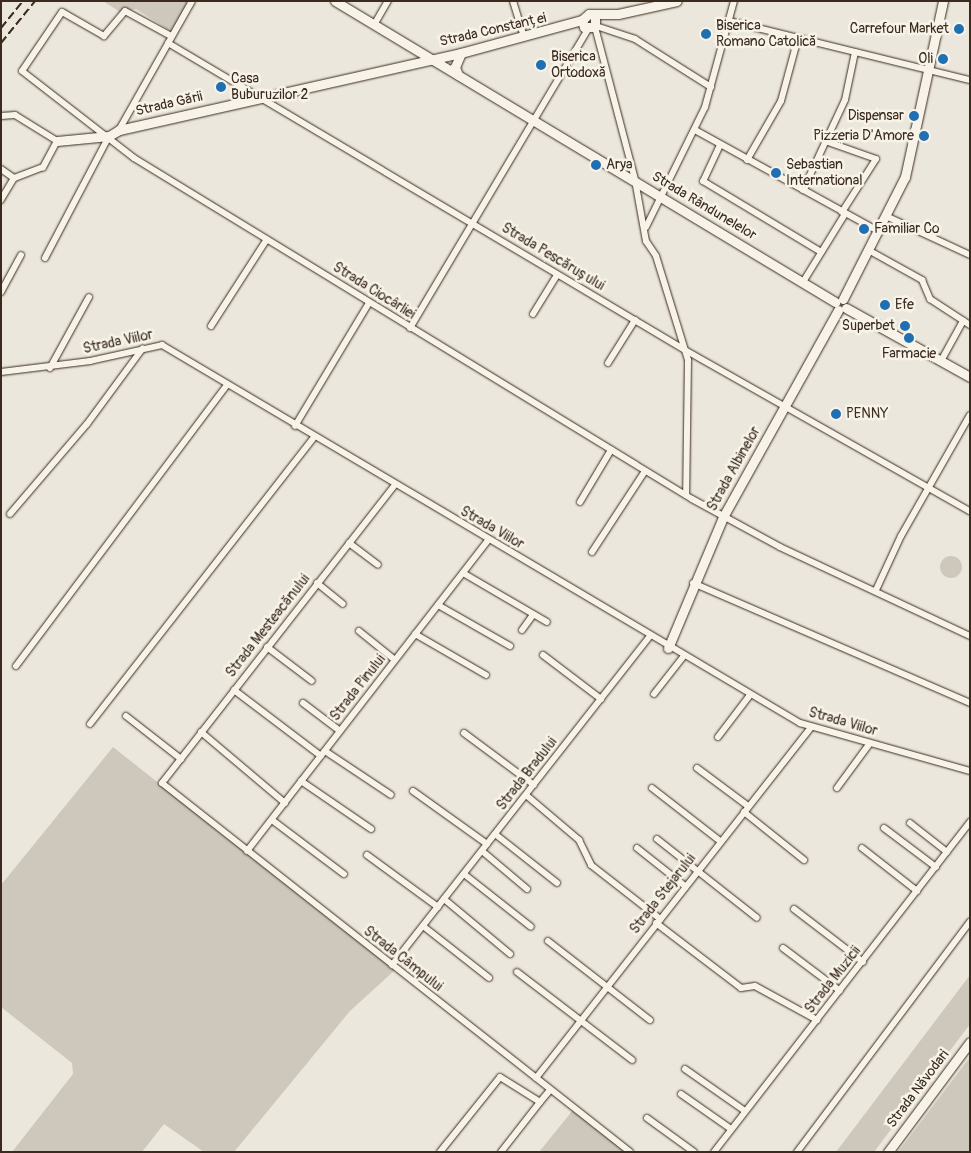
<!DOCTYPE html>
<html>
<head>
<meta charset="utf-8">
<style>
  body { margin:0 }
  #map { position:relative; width:971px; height:1153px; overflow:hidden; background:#ece7dc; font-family:Pangolin,sans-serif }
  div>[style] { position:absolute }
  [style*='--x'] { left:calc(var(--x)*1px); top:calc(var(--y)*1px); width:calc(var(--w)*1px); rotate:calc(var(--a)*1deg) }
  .green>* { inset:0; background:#cec8bc }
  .round { border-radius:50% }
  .roads { filter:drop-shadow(0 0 1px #3b2a1e) drop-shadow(0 0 1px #3b2a1e) }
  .street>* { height:6px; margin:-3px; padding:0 3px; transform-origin:3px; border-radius:3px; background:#f7f3e8 }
  .secondary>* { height:9px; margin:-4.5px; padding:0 4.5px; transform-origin:4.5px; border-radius:4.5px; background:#f7f3e8 }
  .rail>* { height:2px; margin-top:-1px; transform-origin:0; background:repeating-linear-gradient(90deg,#3b2a1e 0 8px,transparent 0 12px) }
  .dots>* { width:14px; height:14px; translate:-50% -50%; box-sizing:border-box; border:2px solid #f7f3e8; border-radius:50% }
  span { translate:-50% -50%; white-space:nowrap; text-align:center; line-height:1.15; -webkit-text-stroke:5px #f7f3e8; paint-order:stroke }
  .poi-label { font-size:14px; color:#3b2a1e }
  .left { translate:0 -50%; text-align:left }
  .right { translate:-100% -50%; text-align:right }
  .street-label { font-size:14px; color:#3b2a1e }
  .frame { position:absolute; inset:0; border:2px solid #3b2a1e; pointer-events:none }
</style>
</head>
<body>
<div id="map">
  <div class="green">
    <div style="clip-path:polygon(103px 1px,188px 1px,172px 32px,136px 9px,120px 12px)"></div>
    <div class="round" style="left:940px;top:556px;width:22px;height:22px"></div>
    <div style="clip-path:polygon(113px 747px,395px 970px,350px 1011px,234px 1152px,204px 1152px,164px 1124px,142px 1152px,12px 1152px,73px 1074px,72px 1063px,1px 1007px,1px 885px)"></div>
    <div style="clip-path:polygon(970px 975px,970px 1024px,874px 1152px,836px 1152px)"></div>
    <div style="clip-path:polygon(970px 1057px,970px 1152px,898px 1152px)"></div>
    <div style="clip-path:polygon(573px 1110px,627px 1152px,539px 1152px)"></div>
  </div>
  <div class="roads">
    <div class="street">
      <div style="--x:513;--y:1;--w:38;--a:73"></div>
      <div style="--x:729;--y:21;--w:248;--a:13.8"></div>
      <div style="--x:374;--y:25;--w:28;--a:-60"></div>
      <div style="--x:596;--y:26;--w:41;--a:18.4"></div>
      <div style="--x:635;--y:39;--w:90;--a:32.3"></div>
      <div style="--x:595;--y:27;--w:158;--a:75.3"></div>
      <div style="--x:635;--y:180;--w:62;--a:79.8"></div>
      <div style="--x:646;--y:241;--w:18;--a:56"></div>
      <div style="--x:656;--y:256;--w:109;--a:72.9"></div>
      <div style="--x:688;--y:360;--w:135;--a:90.8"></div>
      <div style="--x:171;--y:36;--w:52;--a:-151.5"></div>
      <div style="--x:125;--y:11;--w:33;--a:130"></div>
      <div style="--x:104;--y:36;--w:48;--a:-150.3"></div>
      <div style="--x:62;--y:12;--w:71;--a:124.1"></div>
      <div style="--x:22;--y:71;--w:142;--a:37.8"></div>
      <div style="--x:134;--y:158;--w:654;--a:31.43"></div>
      <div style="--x:692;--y:499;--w:100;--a:28.6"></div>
      <div style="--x:780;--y:547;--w:210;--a:25.1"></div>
      <div style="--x:168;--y:43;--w:601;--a:30.7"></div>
      <div style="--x:685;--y:350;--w:327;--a:29.5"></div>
      <div style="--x:1;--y:116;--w:14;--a:-4"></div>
      <div style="--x:15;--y:115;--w:49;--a:31.8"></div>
      <div style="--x:57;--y:141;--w:30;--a:118"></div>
      <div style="--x:43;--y:167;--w:31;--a:159"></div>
      <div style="--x:14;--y:178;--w:26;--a:121"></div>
      <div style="--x:119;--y:130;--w:148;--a:-60.5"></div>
      <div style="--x:695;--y:130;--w:211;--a:28.9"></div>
      <div style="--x:828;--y:142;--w:51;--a:19.5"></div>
      <div style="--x:876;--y:159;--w:63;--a:122.7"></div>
      <div style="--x:720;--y:145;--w:40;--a:115"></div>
      <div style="--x:703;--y:181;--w:138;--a:31"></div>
      <div style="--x:747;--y:160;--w:68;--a:-60"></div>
      <div style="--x:781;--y:101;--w:65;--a:-74.9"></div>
      <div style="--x:1;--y:169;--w:16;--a:35"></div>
      <div style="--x:803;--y:190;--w:99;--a:-65"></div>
      <div style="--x:845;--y:100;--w:49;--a:-78.2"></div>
      <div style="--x:888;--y:217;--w:90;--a:24.9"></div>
      <div style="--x:646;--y:227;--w:134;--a:-63.8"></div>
      <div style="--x:705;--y:107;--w:110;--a:-74.7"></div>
      <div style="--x:870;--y:251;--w:60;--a:29.1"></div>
      <div style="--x:922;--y:280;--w:21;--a:67"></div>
      <div style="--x:930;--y:299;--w:48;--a:33"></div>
      <div style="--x:45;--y:258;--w:138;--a:-62.3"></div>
      <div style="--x:803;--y:282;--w:80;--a:-58.3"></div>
      <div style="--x:1;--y:292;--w:42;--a:-61.6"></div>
      <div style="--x:533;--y:314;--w:46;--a:-58.4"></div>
      <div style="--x:211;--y:326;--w:103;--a:-57.2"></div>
      <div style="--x:410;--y:328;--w:348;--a:-59.2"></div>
      <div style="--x:941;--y:361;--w:46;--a:-61.2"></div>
      <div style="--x:608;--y:363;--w:51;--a:-57.9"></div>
      <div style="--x:50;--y:368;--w:81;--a:-61.2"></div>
      <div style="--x:1;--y:372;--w:90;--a:-7"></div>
      <div style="--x:90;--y:361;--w:74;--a:-12.5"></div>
      <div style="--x:162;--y:345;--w:742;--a:30.65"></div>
      <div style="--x:800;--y:723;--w:177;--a:15.8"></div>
      <div style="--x:295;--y:426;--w:144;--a:-59"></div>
      <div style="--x:394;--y:486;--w:377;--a:128"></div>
      <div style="--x:162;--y:783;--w:596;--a:38.25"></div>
      <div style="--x:580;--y:502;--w:61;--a:-59.2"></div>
      <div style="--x:10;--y:514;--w:118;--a:-49.5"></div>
      <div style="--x:87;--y:424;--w:94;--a:-53.6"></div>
      <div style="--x:349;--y:543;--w:36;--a:37"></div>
      <div style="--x:592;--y:552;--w:97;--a:-56.8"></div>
      <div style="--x:463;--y:573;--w:97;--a:30.3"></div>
      <div style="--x:317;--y:583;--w:33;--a:39"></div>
      <div style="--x:693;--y:583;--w:302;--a:23.4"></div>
      <div style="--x:876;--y:590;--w:60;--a:-65.2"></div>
      <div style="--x:901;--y:536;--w:139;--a:-60.3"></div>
      <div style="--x:438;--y:605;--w:83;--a:29.7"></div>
      <div style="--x:522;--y:630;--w:19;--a:-54"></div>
      <div style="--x:359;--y:631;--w:46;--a:38.9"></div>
      <div style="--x:415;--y:634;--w:82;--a:30"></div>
      <div style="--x:267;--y:647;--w:56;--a:37.1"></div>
      <div style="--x:543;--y:655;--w:73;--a:37.2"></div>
      <div style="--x:16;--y:666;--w:351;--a:-53.1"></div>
      <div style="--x:234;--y:690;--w:109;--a:37.2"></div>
      <div style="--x:654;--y:694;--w:47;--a:-51.9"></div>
      <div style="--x:303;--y:703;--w:46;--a:37.1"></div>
      <div style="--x:126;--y:716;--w:70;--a:38"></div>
      <div style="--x:90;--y:724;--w:364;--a:-52"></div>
      <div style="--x:201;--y:732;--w:110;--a:40.2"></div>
      <div style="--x:464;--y:733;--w:87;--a:36.6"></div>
      <div style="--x:718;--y:737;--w:53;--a:-52.7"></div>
      <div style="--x:325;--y:751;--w:79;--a:33.7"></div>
      <div style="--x:697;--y:768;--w:64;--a:36.7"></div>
      <div style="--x:301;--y:781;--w:85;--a:34.4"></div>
      <div style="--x:652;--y:788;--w:86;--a:37.9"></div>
      <div style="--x:837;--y:788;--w:56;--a:-53.7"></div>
      <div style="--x:413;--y:791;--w:91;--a:35.6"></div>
      <div style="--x:526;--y:795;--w:70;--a:40.3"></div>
      <div style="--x:579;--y:840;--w:28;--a:64"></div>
      <div style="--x:591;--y:865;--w:88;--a:38"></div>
      <div style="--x:744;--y:812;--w:77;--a:38.7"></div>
      <div style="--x:272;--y:820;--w:90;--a:36.9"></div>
      <div style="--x:910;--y:823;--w:47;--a:38.1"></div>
      <div style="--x:884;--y:828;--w:65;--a:36.9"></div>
      <div style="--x:495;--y:834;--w:79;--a:38.3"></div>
      <div style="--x:657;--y:839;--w:127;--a:38.3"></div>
      <div style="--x:637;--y:848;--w:61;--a:38.4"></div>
      <div style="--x:862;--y:848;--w:70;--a:38"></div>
      <div style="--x:247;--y:851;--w:393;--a:-52.2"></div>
      <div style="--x:482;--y:851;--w:59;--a:40.2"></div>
      <div style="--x:367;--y:855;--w:88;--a:36.2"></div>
      <div style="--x:464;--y:874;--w:85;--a:38.3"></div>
      <div style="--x:444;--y:899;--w:86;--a:39.8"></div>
      <div style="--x:794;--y:909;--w:87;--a:37.5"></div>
      <div style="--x:656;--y:923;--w:107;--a:37.4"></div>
      <div style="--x:741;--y:988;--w:14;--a:-8"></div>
      <div style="--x:755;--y:986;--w:71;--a:28.7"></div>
      <div style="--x:423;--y:926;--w:84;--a:38.2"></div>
      <div style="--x:548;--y:941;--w:129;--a:37.8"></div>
      <div style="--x:783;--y:948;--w:71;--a:37"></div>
      <div style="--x:392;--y:965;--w:417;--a:-51.9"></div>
      <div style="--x:517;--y:972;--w:145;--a:37.4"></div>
      <div style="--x:685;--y:1069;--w:73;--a:35"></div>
      <div style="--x:536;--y:1078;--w:446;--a:-51.9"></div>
      <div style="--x:681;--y:1094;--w:61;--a:35"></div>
      <div style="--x:647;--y:1118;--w:58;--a:35.9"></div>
      <div style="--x:440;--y:1152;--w:96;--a:-51.3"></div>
      <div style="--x:500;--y:1077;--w:47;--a:32"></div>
      <div style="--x:540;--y:1102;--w:16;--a:-50"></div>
      <div style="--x:501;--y:1152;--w:63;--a:-52"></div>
      <div style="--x:714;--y:1152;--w:418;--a:-52.2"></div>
      <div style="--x:797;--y:1152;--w:288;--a:-53.1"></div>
    </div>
    <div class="secondary">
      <div style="--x:335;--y:1;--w:584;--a:31.05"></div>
      <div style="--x:595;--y:17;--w:10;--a:90"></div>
      <div style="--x:595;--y:27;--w:11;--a:180"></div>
      <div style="--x:584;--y:27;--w:7;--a:-106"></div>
      <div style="--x:582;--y:20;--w:9;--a:-41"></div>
      <div style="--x:589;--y:14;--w:29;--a:0"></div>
      <div style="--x:618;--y:14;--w:60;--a:-12.4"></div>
      <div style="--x:458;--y:75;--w:9;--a:-111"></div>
      <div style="--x:455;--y:67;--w:15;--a:-67"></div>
      <div style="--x:57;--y:141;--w:52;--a:-5.5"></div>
      <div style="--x:109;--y:136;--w:12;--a:-31"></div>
      <div style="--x:119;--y:130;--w:351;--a:-12.7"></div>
      <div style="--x:461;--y:53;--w:125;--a:-15.3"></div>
      <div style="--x:843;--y:299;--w:137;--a:-63.1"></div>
      <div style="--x:905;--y:177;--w:180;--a:-77.8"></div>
      <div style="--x:846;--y:308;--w:142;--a:29.1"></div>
      <div style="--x:668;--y:648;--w:142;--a:-67.2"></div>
      <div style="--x:723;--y:517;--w:237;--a:-60.9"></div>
      <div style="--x:888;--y:1152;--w:137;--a:-53.3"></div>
    </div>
  </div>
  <div class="rail">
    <div style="--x:1;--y:28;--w:35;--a:-51"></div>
    <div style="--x:1;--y:43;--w:54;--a:-51"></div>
  </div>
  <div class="dots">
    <div style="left:959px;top:29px;background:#1f6fb2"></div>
    <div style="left:706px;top:34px;background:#1f6fb2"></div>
    <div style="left:943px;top:59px;background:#1f6fb2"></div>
    <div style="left:541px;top:65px;background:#1f6fb2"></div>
    <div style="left:221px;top:87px;background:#1f6fb2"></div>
    <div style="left:914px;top:116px;background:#1f6fb2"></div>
    <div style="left:924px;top:136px;background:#1f6fb2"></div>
    <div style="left:596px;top:165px;background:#1f6fb2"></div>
    <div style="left:776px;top:173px;background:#1f6fb2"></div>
    <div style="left:864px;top:229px;background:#1f6fb2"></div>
    <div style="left:885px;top:305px;background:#1f6fb2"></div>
    <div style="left:905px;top:326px;background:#1f6fb2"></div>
    <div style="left:909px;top:338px;background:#1f6fb2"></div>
    <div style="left:836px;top:414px;background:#1f6fb2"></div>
  </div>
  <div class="poi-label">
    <span class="left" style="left:716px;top:34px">Biserica<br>Romano Catolică</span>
    <span class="right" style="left:949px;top:29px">Carrefour Market</span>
    <span class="left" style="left:551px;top:65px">Biserica<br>Ortodoxă</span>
    <span class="right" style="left:933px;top:59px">Oli</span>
    <span class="left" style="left:231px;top:87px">Casa<br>Buburuzilor 2</span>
    <span class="right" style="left:904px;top:116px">Dispensar</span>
    <span class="right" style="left:914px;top:136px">Pizzeria D'Amore</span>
    <span class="left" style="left:606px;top:165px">Arya</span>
    <span class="left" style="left:786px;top:173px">Sebastian<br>International</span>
    <span class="left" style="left:874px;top:229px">Familiar Co</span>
    <span class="left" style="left:895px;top:305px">Efe</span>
    <span class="right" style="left:895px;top:326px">Superbet</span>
    <span style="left:909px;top:354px">Farmacie</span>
    <span class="left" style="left:846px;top:414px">PENNY</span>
  </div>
  <div class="street-label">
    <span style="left:493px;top:30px;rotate:-13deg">Strada Constanței</span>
    <span style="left:169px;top:104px;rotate:-13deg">Strada Gării</span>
    <span style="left:704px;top:206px;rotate:31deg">Strada Rândunelelor</span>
    <span style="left:553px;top:257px;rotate:31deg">Strada Pescărușului</span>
    <span style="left:374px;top:291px;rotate:32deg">Strada Ciocârliei</span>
    <span style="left:118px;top:342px;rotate:-12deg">Strada Viilor</span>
    <span style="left:734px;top:469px;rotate:-61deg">Strada Albinelor</span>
    <span style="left:492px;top:528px;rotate:30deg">Strada Viilor</span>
    <span style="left:268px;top:626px;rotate:-52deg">Strada Mesteacănului</span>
    <span style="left:358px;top:688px;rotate:-52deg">Strada Pinului</span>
    <span style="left:843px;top:722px;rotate:16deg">Strada Viilor</span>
    <span style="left:527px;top:774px;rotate:-52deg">Strada Bradului</span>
    <span style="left:663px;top:894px;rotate:-52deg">Strada Stejarului</span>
    <span style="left:403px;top:959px;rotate:38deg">Strada Câmpului</span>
    <span style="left:833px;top:980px;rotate:-52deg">Strada Muzicii</span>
    <span style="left:918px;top:1089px;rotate:-53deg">Strada Năvodari</span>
  </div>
  <div class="frame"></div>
</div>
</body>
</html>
